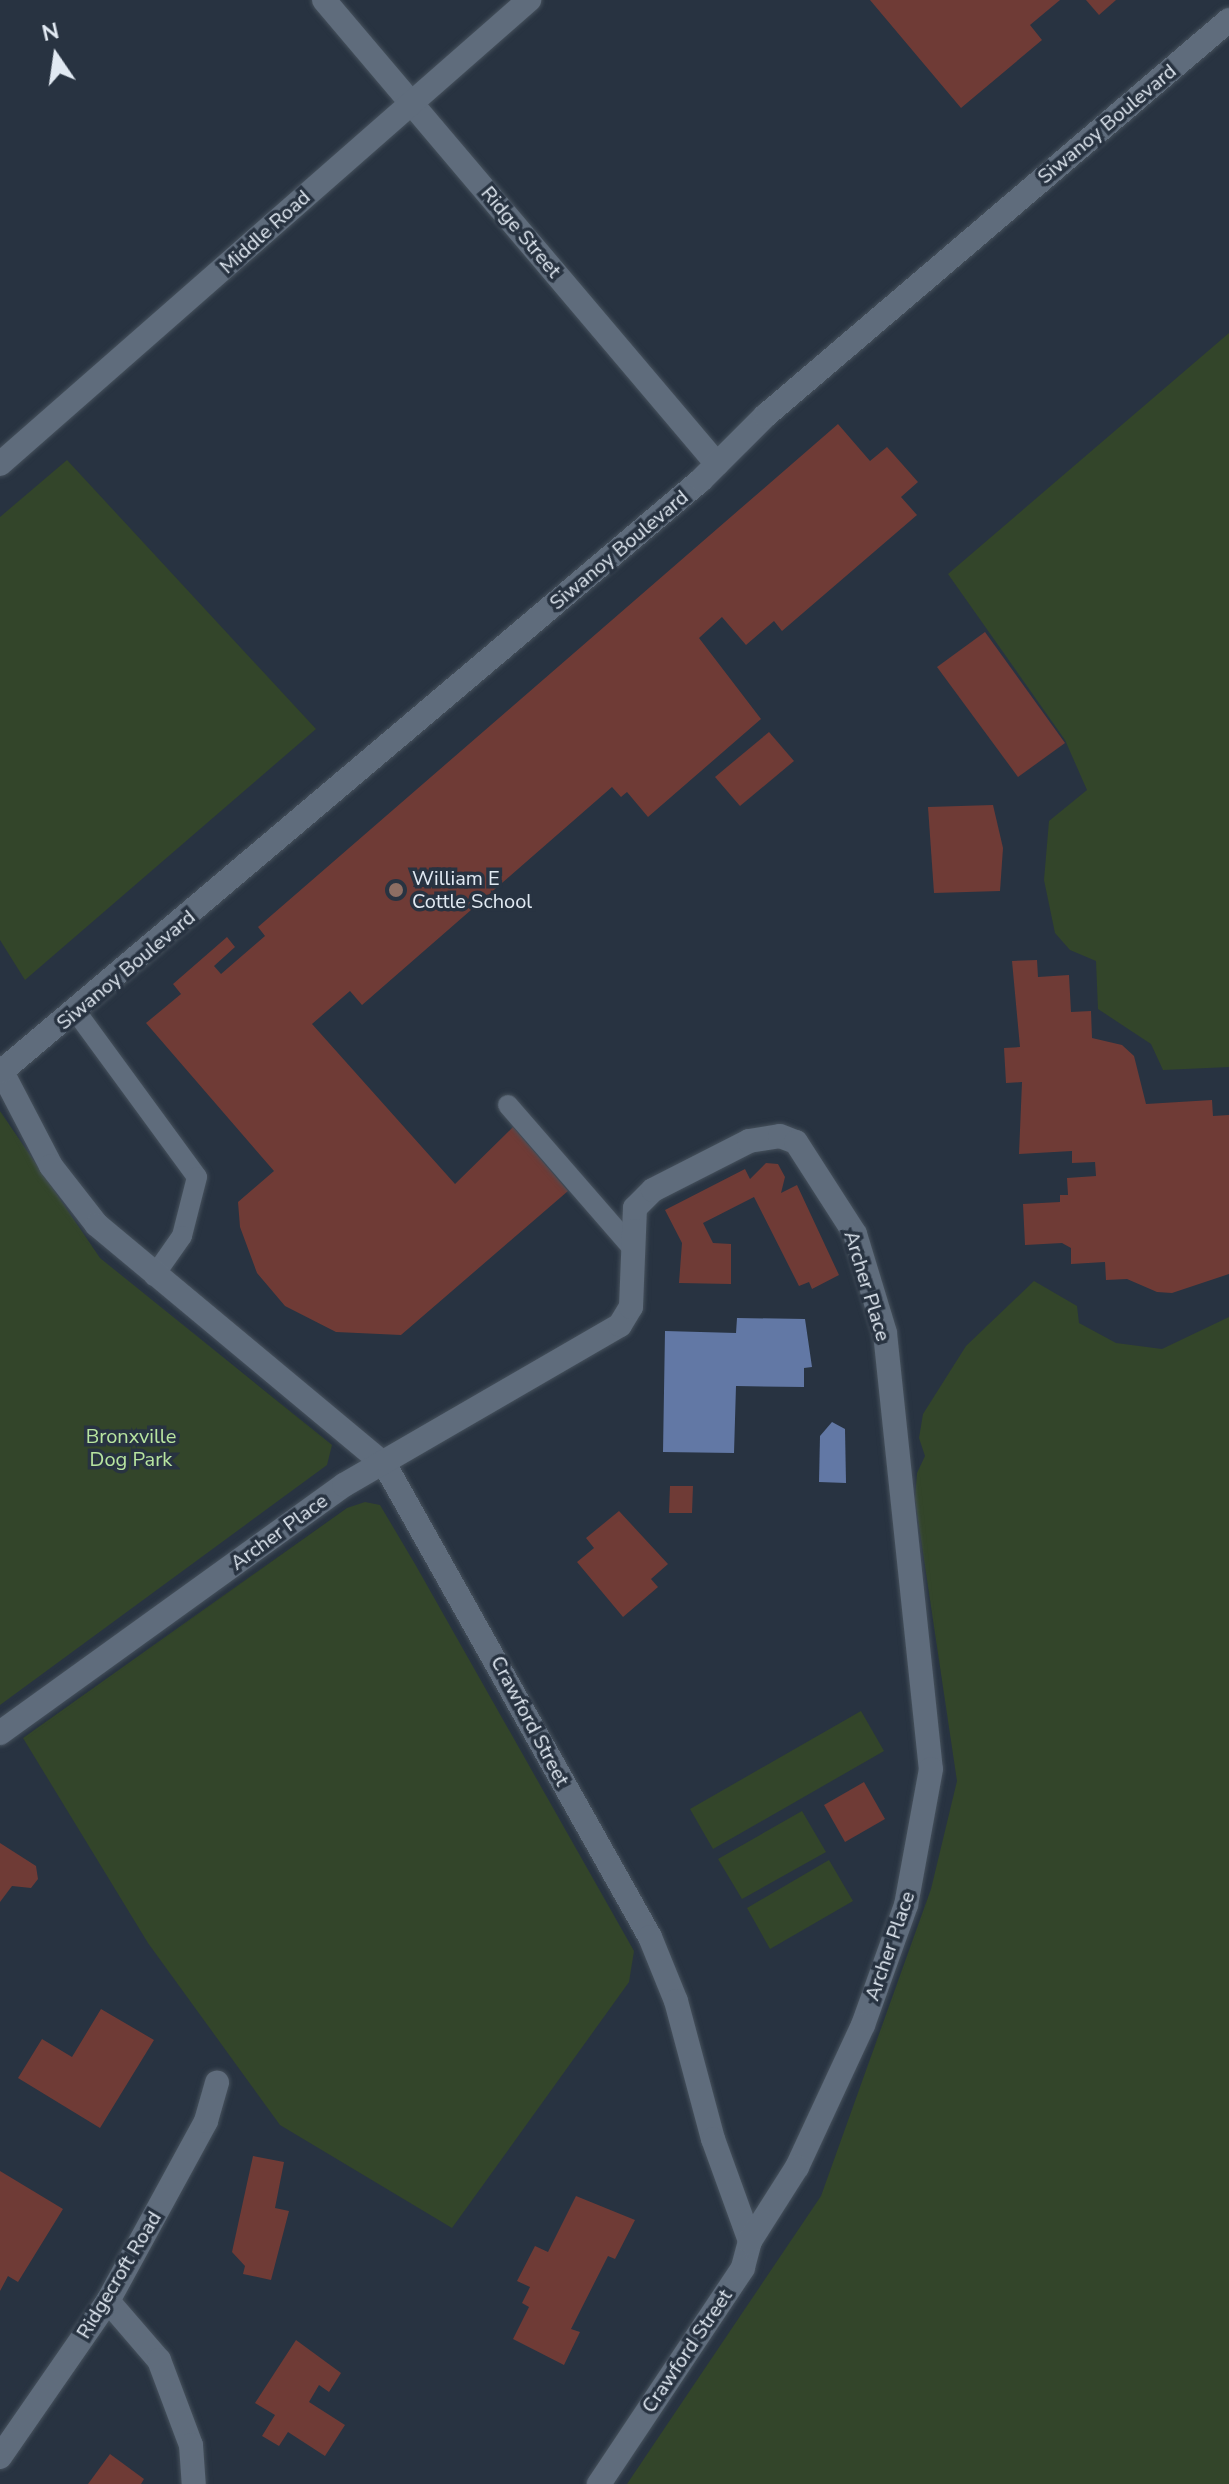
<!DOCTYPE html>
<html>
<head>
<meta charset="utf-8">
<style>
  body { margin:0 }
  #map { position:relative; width:1229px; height:2484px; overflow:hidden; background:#283341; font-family:"Nunito Sans",sans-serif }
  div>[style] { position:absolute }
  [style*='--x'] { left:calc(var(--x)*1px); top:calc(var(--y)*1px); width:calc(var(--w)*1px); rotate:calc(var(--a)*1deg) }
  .green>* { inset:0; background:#33452a }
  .water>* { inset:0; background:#6278a5 }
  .building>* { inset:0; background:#6f3b36 }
  .roads { filter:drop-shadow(0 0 2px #46515c) drop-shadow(0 0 2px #46515c) }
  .lane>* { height:20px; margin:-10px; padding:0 10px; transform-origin:10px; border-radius:10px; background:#5f6c7c }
  .street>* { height:24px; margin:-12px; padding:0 12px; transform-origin:12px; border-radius:12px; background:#5f6c7c }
  .dots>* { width:22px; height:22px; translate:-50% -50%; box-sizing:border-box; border:4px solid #283341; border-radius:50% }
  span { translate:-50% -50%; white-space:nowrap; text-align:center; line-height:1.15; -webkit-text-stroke:7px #283341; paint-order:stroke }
  .street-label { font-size:20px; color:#e1e9f2 }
  .poi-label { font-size:20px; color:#e1e9f2 }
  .left { translate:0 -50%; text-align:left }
  .park-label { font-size:20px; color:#b8e5a0 }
  .north { position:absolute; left:16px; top:16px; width:80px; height:80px; -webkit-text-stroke:6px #283341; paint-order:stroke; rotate:347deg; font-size:22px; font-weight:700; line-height:32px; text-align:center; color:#e1e9f2 }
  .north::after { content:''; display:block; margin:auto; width:28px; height:36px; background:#e1e9f2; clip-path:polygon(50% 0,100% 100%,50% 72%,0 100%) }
</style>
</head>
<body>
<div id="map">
  <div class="green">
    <div style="clip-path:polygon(1229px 333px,1229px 1067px,1163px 1070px,1151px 1044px,1098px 1009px,1096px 961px,1070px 950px,1055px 933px,1044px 880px,1049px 821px,1087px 790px,1065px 740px,948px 574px)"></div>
    <div style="clip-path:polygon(67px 460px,316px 729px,25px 980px,0 940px,0 517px)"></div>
    <div style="clip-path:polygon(0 1111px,100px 1258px,332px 1445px,327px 1465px,0 1705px)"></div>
    <div style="clip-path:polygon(1034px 1281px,1077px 1306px,1079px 1323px,1116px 1343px,1162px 1349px,1229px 1317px,1229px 2484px,627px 2484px,821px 2196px,931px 1889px,957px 1781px,915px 1499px,917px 1473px,925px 1456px,919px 1438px,923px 1414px,966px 1346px)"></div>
    <div style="clip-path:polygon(365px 1502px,380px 1505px,415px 1564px,634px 1951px,629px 1982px,452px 2228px,280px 2125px,148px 1943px,23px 1738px,347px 1508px)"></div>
    <div style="clip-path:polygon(861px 1711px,884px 1751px,713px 1849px,690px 1809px)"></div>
    <div style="clip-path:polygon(802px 1811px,826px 1852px,742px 1899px,718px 1859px)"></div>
    <div style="clip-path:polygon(829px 1860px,853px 1901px,770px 1949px,747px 1908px)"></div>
  </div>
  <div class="water">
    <div style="clip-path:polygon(737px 1318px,805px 1319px,812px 1367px,804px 1368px,804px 1387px,736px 1386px,734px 1453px,663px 1452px,665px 1331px,736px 1333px)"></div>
    <div style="clip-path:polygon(832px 1422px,845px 1429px,846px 1483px,819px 1482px,820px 1436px)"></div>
  </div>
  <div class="building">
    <div style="clip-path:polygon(870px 0,1060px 0,1030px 25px,1042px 40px,961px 108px)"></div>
    <div style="clip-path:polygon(1086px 0,1116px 0,1099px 15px)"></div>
    <div style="clip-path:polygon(838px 424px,870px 461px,887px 447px,918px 482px,901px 497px,917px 515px,782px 631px,774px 621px,746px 645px,722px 617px,699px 638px,761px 719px,648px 817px,627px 792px,621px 797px,612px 787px,362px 1005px,350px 991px,312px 1024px,455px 1184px,513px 1127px,568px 1191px,401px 1335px,336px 1332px,285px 1306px,257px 1273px,240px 1227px,238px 1202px,274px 1171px,146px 1023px,181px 994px,173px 984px,227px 937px,235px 947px,214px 966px,221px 974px,265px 936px,258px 927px)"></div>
    <div style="clip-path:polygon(985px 632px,1065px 743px,1018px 777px,937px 667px)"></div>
    <div style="clip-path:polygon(769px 732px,794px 761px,740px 806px,715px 777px)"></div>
    <div style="clip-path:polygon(993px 805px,1003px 848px,1000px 891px,934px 893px,928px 807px)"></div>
    <div style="clip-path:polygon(1037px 960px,1038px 977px,1069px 975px,1071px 1012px,1091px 1011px,1092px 1038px,1122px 1045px,1134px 1056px,1146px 1104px,1212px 1100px,1213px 1116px,1229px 1115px,1229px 1274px,1172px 1293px,1157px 1292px,1127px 1279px,1106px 1280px,1105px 1262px,1071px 1264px,1071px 1248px,1062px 1243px,1025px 1245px,1023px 1204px,1060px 1202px,1060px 1195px,1068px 1195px,1067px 1178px,1096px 1176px,1095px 1162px,1072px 1163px,1072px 1151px,1019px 1154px,1022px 1082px,1006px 1083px,1004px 1048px,1020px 1047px,1012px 961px)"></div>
    <div style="clip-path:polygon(766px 1163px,778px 1164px,785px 1177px,781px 1193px,797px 1185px,839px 1275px,812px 1289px,809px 1282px,799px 1286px,754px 1197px,703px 1223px,713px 1243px,731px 1244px,731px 1284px,679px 1283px,682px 1243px,665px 1210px,745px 1169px,750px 1179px)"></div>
    <div style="clip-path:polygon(670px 1486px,693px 1486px,692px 1513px,669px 1513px)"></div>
    <div style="clip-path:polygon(619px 1511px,668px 1564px,651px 1579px,658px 1587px,623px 1617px,577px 1562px,594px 1548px,586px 1538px)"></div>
    <div style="clip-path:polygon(864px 1782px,885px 1819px,845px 1842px,824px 1805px)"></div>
    <div style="clip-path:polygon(0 1843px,36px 1866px,38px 1879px,31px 1888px,12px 1886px,0 1902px)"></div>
    <div style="clip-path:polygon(101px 2009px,154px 2040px,100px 2128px,18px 2078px,42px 2039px,72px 2057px)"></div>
    <div style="clip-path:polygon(253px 2156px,284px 2162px,275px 2208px,289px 2211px,271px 2280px,243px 2274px,245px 2266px,232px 2252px)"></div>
    <div style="clip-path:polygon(0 2171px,63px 2209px,18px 2282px,8px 2276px,0 2291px)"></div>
    <div style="clip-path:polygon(576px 2196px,635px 2220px,615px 2259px,608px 2256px,571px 2329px,580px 2332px,564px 2365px,513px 2339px,529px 2307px,522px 2303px,530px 2287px,517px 2281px,535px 2246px,548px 2252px)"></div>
    <div style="clip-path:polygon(296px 2340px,341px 2373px,329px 2392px,319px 2385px,309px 2402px,345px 2425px,325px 2456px,288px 2432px,279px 2446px,262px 2436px,275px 2415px,255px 2403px)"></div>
    <div style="clip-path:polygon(110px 2454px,144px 2479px,141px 2484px,88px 2484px)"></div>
  </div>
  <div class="roads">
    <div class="lane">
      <div style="--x:77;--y:1013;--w:203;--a:53.8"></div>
      <div style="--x:197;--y:1177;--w:61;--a:104.3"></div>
      <div style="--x:182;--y:1236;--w:49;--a:125"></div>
      <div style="--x:508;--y:1105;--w:191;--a:49"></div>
    </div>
    <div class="street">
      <div style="--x:324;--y:0;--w:608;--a:49.74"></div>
      <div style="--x:0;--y:464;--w:704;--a:-41.25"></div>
      <div style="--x:0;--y:1068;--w:110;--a:62.5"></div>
      <div style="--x:51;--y:1166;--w:75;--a:52.1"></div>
      <div style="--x:97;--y:1225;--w:375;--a:39.8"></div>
      <div style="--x:385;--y:1465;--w:541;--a:60.69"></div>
      <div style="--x:650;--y:1937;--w:69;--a:67.9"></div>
      <div style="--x:676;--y:2001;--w:143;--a:75"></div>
      <div style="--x:713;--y:2139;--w:109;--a:70.1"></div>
      <div style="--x:750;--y:2241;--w:28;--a:105"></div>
      <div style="--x:743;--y:2268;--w:260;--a:123.7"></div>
      <div style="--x:2;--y:1071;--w:915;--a:-40.21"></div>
      <div style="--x:701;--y:480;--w:91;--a:-45"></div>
      <div style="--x:765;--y:416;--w:610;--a:-40.48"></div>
      <div style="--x:0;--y:1733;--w:424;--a:-35.8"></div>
      <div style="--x:344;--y:1485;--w:319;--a:-30.1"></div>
      <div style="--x:620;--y:1325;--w:21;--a:-59"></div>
      <div style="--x:631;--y:1307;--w:99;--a:-87.7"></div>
      <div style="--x:635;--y:1208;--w:25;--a:-45"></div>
      <div style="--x:653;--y:1190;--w:108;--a:-27"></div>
      <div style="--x:749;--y:1141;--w:31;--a:-9"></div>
      <div style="--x:780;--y:1136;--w:17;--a:21"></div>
      <div style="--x:796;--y:1142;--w:109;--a:57.3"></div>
      <div style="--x:855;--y:1234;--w:103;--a:73.1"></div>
      <div style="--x:885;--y:1333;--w:438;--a:84"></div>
      <div style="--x:931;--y:1769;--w:138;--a:100.4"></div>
      <div style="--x:906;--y:1905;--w:127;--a:109.7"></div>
      <div style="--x:863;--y:2025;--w:157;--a:114.9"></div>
      <div style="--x:797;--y:2167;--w:88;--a:122.4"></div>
      <div style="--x:108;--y:2301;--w:78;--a:49.2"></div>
      <div style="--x:159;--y:2360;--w:91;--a:69.4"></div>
      <div style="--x:191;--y:2445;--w:39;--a:86"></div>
      <div style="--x:0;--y:2457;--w:190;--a:-55.3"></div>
      <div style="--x:108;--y:2301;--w:205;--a:-61.4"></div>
      <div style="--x:206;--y:2121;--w:40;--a:-74"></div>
    </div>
  </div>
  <div class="dots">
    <div style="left:396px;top:890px;background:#8d6e63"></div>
  </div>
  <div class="street-label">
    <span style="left:1107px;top:124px;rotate:-40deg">Siwanoy Boulevard</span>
    <span style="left:265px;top:232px;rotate:-42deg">Middle Road</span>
    <span style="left:521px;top:232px;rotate:50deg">Ridge Street</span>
    <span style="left:619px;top:550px;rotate:-40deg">Siwanoy Boulevard</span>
    <span style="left:126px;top:970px;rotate:-40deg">Siwanoy Boulevard</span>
    <span style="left:867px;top:1286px;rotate:73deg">Archer Place</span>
    <span style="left:279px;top:1532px;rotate:-36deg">Archer Place</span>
    <span style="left:530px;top:1721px;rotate:62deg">Crawford Street</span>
    <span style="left:890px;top:1946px;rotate:-71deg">Archer Place</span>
    <span style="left:119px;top:2275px;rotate:-59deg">Ridgecroft Road</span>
    <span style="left:687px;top:2351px;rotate:-56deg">Crawford Street</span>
  </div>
  <div class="poi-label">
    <span class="left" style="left:412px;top:890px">William E<br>Cottle School</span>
  </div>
  <div class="park-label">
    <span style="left:131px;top:1448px">Bronxville<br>Dog Park</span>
  </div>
  <div class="north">N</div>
</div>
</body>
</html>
